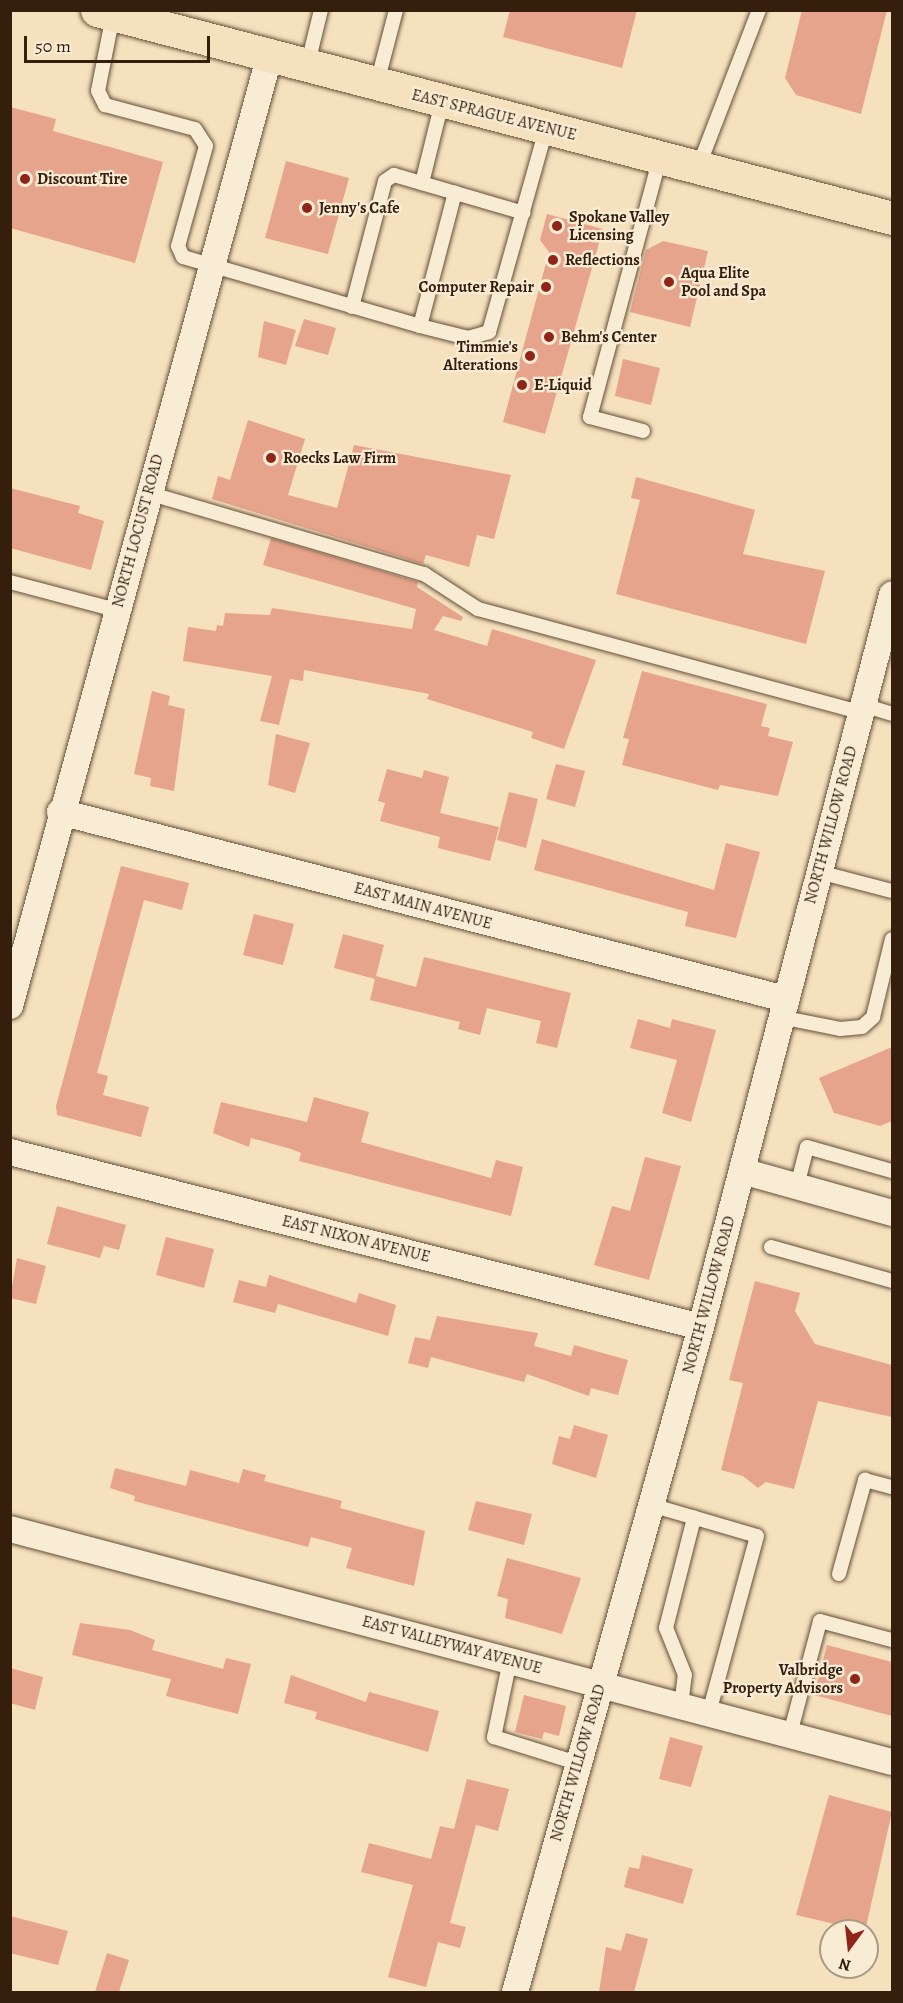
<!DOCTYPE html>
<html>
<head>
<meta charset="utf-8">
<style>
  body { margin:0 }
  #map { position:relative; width:903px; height:2003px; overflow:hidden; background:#f6e1be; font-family:Alegreya,serif }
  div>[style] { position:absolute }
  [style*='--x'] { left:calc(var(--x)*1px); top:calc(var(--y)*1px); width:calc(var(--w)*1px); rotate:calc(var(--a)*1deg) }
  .building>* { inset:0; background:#e7a48c }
  .roads { filter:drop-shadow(0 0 2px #654f38) drop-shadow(0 0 2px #654f38) }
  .service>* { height:14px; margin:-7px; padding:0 7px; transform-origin:7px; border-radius:7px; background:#f9ecd5 }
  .minor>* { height:26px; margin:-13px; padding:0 13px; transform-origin:13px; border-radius:13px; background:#f9ecd5 }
  .primary>* { height:33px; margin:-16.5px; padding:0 16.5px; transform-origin:16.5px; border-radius:16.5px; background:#f6e1be }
  .dots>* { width:16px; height:16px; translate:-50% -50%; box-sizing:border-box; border:3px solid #f9ecd5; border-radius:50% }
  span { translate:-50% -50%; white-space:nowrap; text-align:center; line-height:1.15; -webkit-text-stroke:4.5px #f9ecd5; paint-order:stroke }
  .street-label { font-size:16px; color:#351e0c }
  .poi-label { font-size:16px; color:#351e0c; font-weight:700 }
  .left { translate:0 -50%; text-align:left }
  .right { translate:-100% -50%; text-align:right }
  .frame { position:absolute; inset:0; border:12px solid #351e0c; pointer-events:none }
  .north { position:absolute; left:819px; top:1919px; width:60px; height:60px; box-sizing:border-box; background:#f9ecd5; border:2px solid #ab9a85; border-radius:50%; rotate:195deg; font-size:16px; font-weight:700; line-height:24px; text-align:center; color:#351e0c }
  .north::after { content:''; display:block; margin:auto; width:21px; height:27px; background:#8f2418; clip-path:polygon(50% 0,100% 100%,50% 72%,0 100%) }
  .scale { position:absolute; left:24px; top:36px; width:186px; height:27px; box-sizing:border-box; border:3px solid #351e0c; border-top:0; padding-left:8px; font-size:18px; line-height:21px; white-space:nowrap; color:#351e0c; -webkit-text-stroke:4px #f9ecd5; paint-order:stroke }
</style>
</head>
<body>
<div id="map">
  <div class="building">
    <div style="clip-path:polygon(510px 10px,637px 10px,622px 68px,503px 37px)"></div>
    <div style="clip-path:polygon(802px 10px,887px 10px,861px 114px,796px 95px,785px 78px)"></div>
    <div style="clip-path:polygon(10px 107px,56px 119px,53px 131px,163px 162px,135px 263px,10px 228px)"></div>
    <div style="clip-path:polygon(286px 161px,349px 178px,328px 254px,265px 238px)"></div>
    <div style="clip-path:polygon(547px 214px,603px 229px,545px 434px,503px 422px,549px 252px,540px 240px)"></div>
    <div style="clip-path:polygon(663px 241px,708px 251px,690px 327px,630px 312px,646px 250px)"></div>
    <div style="clip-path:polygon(304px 319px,336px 328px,328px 355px,295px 346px)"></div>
    <div style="clip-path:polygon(264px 321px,296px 330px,286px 365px,258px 357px)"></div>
    <div style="clip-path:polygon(623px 359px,660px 368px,651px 405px,615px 396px)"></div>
    <div style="clip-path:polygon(248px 420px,305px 439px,288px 495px,337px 508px,354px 445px,511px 475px,494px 539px,477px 535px,469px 567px,426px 555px,423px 564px,212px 499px,218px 476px,230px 480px)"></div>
    <div style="clip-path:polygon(636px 477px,755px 510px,743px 554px,825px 571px,806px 644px,616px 594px,640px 500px,631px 498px)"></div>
    <div style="clip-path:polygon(10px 488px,80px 506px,78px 513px,104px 521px,91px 570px,10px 548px)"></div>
    <div style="clip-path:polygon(271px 538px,418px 582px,417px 587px,463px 617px,461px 621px,443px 616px,434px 630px,487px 646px,492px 629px,596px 660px,564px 749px,531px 738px,533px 732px,427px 699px,429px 694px,304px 670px,303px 681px,290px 679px,279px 725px,260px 721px,272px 676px,183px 661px,188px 627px,216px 631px,217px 625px,223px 626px,225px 613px,270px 615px,272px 608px,412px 629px,416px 609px,263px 565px)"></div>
    <div style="clip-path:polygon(642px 671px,767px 704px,761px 726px,770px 728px,768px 736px,793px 742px,778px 796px,720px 785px,718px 790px,622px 765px,629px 739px,623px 738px)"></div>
    <div style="clip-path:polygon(152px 691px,170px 696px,168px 705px,185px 709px,174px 791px,150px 786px,151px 778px,134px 774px)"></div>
    <div style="clip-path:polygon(276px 734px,310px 743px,295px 793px,268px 785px)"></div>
    <div style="clip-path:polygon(556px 764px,585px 771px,575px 807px,546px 799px)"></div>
    <div style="clip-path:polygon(387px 769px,422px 778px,424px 770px,449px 777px,440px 813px,499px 827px,490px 861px,438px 848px,440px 837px,380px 821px,385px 803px,378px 801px)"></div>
    <div style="clip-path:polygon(509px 792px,538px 799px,526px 848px,497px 840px)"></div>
    <div style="clip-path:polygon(542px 839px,714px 890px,726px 843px,760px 852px,736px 938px,685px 926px,688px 912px,534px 870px)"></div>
    <div style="clip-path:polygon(121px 866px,189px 883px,182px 910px,144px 900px,97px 1073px,108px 1076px,103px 1095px,149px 1107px,141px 1137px,57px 1115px,56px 1106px)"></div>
    <div style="clip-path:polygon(254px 914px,294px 924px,283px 965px,243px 955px)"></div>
    <div style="clip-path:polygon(343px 934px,384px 945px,376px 976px,416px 987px,424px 957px,571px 993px,557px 1048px,536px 1043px,541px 1021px,487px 1008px,480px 1035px,458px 1029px,460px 1022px,370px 1000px,375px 979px,334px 968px)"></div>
    <div style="clip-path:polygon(638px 1019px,670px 1028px,672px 1019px,716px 1030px,691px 1122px,662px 1113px,677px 1060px,630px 1048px)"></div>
    <div style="clip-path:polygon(892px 1047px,892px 1121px,880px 1126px,834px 1113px,819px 1078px)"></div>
    <div style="clip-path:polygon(314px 1097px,369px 1112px,361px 1142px,491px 1178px,496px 1160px,523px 1167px,511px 1216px,299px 1161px,301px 1153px,291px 1149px,251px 1138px,249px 1147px,213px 1133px,221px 1102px,307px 1122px)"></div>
    <div style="clip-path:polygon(645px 1157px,681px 1166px,649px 1280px,594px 1265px,612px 1206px,630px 1211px)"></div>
    <div style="clip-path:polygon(57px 1206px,126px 1225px,119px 1250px,104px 1246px,100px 1258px,47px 1244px)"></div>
    <div style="clip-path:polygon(166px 1237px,214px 1249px,204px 1288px,156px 1275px)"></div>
    <div style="clip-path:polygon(17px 1258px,46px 1266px,36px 1304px,10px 1298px)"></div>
    <div style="clip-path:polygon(269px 1275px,356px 1303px,359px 1293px,396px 1305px,388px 1336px,278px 1304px,275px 1313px,233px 1302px,239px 1280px,266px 1287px)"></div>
    <div style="clip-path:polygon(755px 1281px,800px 1293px,795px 1311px,815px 1344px,892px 1365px,892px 1417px,818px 1401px,794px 1489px,766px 1482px,758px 1488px,743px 1476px,721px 1470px,743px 1383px,729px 1380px)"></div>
    <div style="clip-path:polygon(437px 1316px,538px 1333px,534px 1346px,571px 1356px,574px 1345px,628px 1360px,618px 1395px,591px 1388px,589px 1396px,527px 1374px,524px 1382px,431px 1357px,428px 1368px,408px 1363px,415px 1337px,430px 1340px)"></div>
    <div style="clip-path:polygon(574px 1425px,608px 1435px,596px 1478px,552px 1464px,559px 1436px,570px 1439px)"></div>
    <div style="clip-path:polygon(115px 1468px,186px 1486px,190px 1470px,239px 1483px,243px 1469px,266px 1475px,264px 1481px,342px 1501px,340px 1508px,425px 1531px,414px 1586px,346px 1568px,352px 1548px,311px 1537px,308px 1547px,134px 1501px,135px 1496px,110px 1488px)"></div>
    <div style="clip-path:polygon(476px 1501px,532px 1514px,524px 1545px,468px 1530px)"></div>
    <div style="clip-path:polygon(507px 1558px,581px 1578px,562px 1634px,505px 1618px,508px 1599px,497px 1596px)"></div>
    <div style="clip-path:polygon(80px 1623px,130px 1630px,155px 1640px,152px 1650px,223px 1669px,226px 1658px,251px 1664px,238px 1714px,166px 1696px,171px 1679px,72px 1655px)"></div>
    <div style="clip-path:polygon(827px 1645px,892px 1662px,892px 1716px,814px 1695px)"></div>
    <div style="clip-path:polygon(10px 1668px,43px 1677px,35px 1710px,10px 1703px)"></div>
    <div style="clip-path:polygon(291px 1675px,366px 1702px,369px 1692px,439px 1711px,428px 1752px,315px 1719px,317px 1712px,284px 1703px)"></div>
    <div style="clip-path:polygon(524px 1695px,566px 1706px,559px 1736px,544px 1732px,542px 1739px,515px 1732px)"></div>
    <div style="clip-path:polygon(670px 1737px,703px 1746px,691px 1787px,659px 1779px)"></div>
    <div style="clip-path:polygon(467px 1779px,509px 1789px,498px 1831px,476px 1825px,450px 1923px,466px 1927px,460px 1948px,438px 1942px,426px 1987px,388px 1977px,413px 1885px,361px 1872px,369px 1843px,431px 1859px,440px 1826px,454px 1829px)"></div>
    <div style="clip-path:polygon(829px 1795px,892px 1812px,865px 1931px,796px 1915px)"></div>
    <div style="clip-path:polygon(642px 1855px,693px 1869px,683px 1904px,624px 1887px,629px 1867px,639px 1869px)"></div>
    <div style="clip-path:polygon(10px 1916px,68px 1931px,58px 1965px,10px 1953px)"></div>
    <div style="clip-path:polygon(626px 1933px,648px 1939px,634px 1992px,599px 1992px,606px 1947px,621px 1951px)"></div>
    <div style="clip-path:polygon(107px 1953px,129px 1960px,119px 1992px,95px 1992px)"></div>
  </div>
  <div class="roads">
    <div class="service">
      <div style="--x:113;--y:15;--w:77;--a:101.2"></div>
      <div style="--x:98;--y:91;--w:16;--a:63"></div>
      <div style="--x:105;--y:105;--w:93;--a:14.9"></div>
      <div style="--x:195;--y:129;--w:20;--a:57"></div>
      <div style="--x:206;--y:146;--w:104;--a:105.6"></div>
      <div style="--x:178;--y:246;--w:12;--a:66"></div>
      <div style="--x:183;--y:257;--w:247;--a:16.2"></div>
      <div style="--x:420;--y:326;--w:49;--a:14"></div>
      <div style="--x:468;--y:338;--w:22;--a:-16"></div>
      <div style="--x:489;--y:332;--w:211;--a:-74.3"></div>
      <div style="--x:307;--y:67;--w:59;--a:-76.2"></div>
      <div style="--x:377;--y:83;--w:75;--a:-75.4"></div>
      <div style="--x:698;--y:168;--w:169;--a:-68.9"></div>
      <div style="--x:422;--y:183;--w:83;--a:-76.1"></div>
      <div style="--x:352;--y:307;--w:130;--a:-75.3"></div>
      <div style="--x:385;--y:181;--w:11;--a:-34"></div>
      <div style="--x:394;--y:175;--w:135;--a:16.3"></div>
      <div style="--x:420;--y:326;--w:138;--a:-75.3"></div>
      <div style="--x:643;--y:431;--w:55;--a:-165.2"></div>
      <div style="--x:590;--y:417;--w:268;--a:-74.9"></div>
      <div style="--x:148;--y:493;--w:288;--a:16.4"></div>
      <div style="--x:424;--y:574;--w:64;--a:32.9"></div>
      <div style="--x:478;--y:609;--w:397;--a:15.1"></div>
      <div style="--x:10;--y:582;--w:110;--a:14.8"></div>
      <div style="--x:863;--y:705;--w:30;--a:17"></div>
      <div style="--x:819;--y:872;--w:75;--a:14.6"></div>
      <div style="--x:780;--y:1017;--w:61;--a:11.3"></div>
      <div style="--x:840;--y:1029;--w:22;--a:-5"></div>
      <div style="--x:862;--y:1027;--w:15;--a:-42"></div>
      <div style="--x:873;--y:1017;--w:80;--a:-76.3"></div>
      <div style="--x:797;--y:1186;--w:40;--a:-75.6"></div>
      <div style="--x:807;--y:1147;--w:88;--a:15.8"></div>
      <div style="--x:771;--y:1247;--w:126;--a:15.7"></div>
      <div style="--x:651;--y:1505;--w:110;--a:16.3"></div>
      <div style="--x:757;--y:1536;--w:183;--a:105.2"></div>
      <div style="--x:839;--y:1574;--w:98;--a:-74.5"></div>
      <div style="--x:865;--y:1480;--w:28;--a:15"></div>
      <div style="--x:510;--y:1660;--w:79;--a:101.7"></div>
      <div style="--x:494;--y:1737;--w:87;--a:17.4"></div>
      <div style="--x:681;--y:1706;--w:31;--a:-83"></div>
      <div style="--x:685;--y:1675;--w:51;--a:-112"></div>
      <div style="--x:666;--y:1628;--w:114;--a:-75.7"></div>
      <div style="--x:790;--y:1734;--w:117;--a:-75.1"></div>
      <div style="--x:820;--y:1621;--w:74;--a:14.8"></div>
    </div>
    <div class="minor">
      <div style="--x:60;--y:812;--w:749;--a:14.46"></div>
      <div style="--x:10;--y:1006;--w:983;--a:-74.72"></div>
      <div style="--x:10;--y:1152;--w:713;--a:14.21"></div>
      <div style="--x:742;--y:1171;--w:156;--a:15.6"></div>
      <div style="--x:10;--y:1529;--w:912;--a:14.8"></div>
      <div style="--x:515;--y:1992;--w:691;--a:-74.37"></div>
      <div style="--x:701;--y:1327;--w:757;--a:-75.38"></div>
    </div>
    <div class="primary">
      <div style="--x:97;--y:10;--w:822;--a:14.66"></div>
    </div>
  </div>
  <div class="dots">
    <div style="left:25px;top:179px;background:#8f2418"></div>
    <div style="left:307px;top:208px;background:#8f2418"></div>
    <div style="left:557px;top:226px;background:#8f2418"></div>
    <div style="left:553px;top:260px;background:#8f2418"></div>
    <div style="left:669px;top:282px;background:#8f2418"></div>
    <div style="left:546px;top:287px;background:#8f2418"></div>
    <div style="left:549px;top:337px;background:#8f2418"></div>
    <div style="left:530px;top:356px;background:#8f2418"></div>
    <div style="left:522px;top:385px;background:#8f2418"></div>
    <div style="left:271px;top:458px;background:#8f2418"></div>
    <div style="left:855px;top:1679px;background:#8f2418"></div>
  </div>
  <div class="street-label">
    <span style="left:494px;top:115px;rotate:14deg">EAST SPRAGUE AVENUE</span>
    <span style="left:138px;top:531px;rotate:-75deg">NORTH LOCUST ROAD</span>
    <span style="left:831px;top:825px;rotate:-75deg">NORTH WILLOW ROAD</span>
    <span style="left:423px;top:906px;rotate:15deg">EAST MAIN AVENUE</span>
    <span style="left:356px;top:1239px;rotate:14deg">EAST NIXON AVENUE</span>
    <span style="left:709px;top:1295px;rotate:-75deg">NORTH WILLOW ROAD</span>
    <span style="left:452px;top:1645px;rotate:15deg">EAST VALLEYWAY AVENUE</span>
    <span style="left:578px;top:1763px;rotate:-74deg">NORTH WILLOW ROAD</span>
  </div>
  <div class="poi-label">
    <span class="left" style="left:37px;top:179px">Discount Tire</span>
    <span class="left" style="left:319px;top:208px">Jenny's Cafe</span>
    <span class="left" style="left:569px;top:226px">Spokane Valley<br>Licensing</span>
    <span class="left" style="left:565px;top:260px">Reflections</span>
    <span class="left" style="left:681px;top:282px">Aqua Elite<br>Pool and Spa</span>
    <span class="right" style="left:534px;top:287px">Computer Repair</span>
    <span class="left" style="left:561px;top:337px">Behm's Center</span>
    <span class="right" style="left:518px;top:356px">Timmie's<br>Alterations</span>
    <span class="left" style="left:534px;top:385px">E-Liquid</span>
    <span class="left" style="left:283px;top:458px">Roecks Law Firm</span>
    <span class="right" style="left:843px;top:1679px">Valbridge<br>Property Advisors</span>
  </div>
  <div class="frame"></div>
  <div class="north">N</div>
  <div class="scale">50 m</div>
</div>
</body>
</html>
